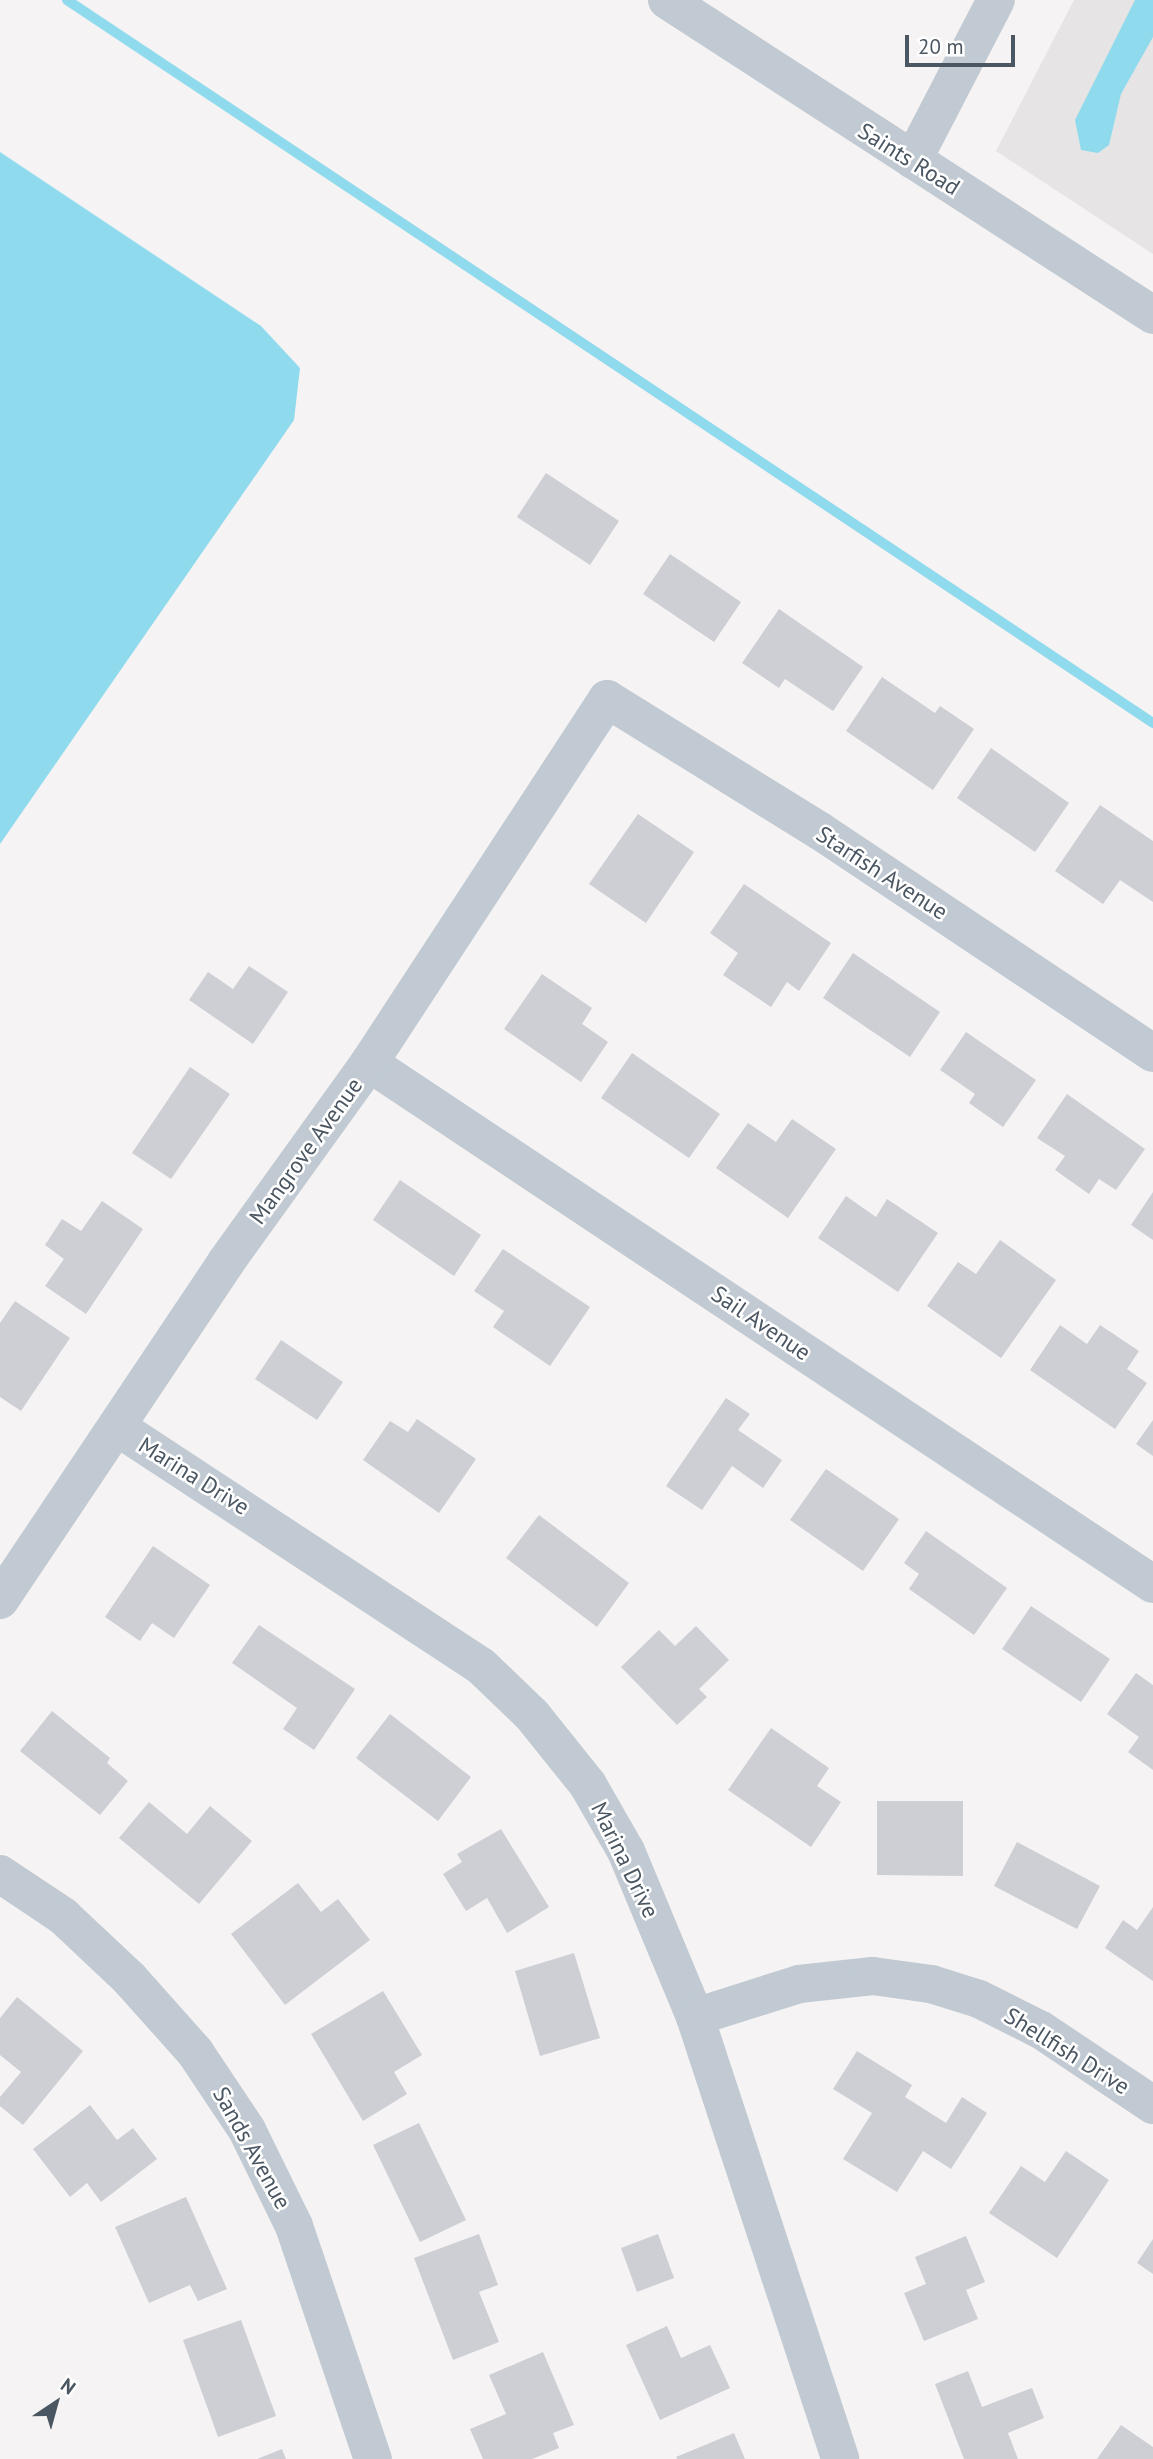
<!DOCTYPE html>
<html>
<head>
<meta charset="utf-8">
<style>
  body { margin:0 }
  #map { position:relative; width:1153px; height:2459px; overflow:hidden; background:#f5f3f3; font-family:"PT Sans",sans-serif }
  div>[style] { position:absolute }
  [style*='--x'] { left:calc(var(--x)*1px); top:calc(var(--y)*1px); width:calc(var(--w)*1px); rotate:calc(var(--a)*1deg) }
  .education>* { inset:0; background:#e6e4e5 }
  .water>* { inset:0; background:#90daee }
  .stream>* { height:10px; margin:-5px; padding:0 5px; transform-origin:5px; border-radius:5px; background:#90daee }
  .building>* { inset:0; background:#cdcfd5 }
  .minor>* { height:38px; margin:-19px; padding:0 19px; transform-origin:19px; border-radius:19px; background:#c1cad2 }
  span { translate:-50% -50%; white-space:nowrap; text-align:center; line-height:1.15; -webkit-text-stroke:5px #fff; paint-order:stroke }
  .street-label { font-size:23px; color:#4a5661 }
  .north { position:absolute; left:21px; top:2368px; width:70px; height:70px; -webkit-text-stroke:5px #fff; paint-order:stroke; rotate:36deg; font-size:19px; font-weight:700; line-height:28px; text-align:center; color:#4a5661 }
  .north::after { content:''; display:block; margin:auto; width:24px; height:32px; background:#4a5661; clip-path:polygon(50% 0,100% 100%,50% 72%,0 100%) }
  .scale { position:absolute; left:905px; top:35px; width:110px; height:32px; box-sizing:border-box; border:4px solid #4a5661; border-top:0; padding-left:9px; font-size:21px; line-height:24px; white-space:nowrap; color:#4a5661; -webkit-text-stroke:5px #fff; paint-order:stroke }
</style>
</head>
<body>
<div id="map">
  <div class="education">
    <div style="clip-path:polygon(1074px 0,1153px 0,1153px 254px,996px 151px)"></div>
  </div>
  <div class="water">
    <div style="clip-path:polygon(1135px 0,1153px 0,1153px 37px,1121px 94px,1109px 145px,1098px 153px,1081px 150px,1075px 120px)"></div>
    <div style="clip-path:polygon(0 152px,261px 326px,300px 368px,294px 420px,0 844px)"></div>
  </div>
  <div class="stream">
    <div style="--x:67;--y:0;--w:1305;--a:33.65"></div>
  </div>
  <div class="building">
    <div style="clip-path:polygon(546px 473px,619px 521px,590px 565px,517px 517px)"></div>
    <div style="clip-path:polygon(670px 554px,741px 602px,714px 642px,643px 594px)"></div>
    <div style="clip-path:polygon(779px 609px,863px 667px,833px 711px,785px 679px,779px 688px,742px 663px)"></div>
    <div style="clip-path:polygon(882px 677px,935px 713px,940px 706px,974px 729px,933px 790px,846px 731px)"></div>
    <div style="clip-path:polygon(991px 748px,1069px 803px,1035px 852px,957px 798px)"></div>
    <div style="clip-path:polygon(1100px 805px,1153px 841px,1153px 902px,1120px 880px,1103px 904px,1055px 871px)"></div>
    <div style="clip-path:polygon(638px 814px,694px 852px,646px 923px,589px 884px)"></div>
    <div style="clip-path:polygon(744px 884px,831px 943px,799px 991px,787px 982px,771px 1007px,723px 975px,738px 953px,710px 933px)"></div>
    <div style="clip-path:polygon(853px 953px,940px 1012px,910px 1057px,823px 998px)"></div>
    <div style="clip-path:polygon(249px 966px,288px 992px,253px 1044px,189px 1000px,208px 972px,233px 989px)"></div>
    <div style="clip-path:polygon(542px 974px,592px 1008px,582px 1024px,608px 1042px,581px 1082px,504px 1029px)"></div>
    <div style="clip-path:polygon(966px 1032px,1036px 1080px,1003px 1127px,969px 1103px,975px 1094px,940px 1070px)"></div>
    <div style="clip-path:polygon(632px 1053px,720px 1114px,689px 1158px,601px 1098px)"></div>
    <div style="clip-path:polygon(190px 1067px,230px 1094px,171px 1179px,132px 1153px)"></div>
    <div style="clip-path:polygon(1067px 1094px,1145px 1149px,1116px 1190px,1099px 1179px,1089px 1194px,1055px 1170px,1065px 1156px,1037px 1138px)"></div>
    <div style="clip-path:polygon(792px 1119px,836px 1149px,788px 1218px,716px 1168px,748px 1123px,776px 1142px)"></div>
    <div style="clip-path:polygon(400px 1180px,481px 1235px,454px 1276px,373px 1220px)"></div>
    <div style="clip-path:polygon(1153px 1192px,1153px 1240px,1131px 1225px)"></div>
    <div style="clip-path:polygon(846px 1196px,876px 1217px,887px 1199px,938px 1233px,898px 1292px,818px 1238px)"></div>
    <div style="clip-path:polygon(102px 1201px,143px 1229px,86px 1314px,45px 1286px,64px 1259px,45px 1245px,62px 1219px,81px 1231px)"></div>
    <div style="clip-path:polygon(1000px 1240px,1056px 1280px,1001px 1358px,927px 1306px,958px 1262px,976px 1274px)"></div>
    <div style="clip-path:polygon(503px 1249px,590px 1307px,550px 1366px,493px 1327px,504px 1311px,474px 1291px)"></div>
    <div style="clip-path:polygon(15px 1301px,70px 1338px,21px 1411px,0 1397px,0 1323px)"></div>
    <div style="clip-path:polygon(1060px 1325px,1087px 1344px,1100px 1325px,1139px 1351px,1127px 1369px,1147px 1383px,1115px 1429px,1030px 1370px)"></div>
    <div style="clip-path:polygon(281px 1340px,343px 1382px,317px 1420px,255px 1379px)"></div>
    <div style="clip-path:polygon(726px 1398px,750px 1414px,738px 1430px,782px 1460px,763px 1488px,732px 1466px,702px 1510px,666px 1486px)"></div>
    <div style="clip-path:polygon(417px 1419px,476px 1459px,439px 1513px,363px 1460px,390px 1421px,408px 1432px)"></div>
    <div style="clip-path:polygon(1153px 1420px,1153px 1456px,1136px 1444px)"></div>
    <div style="clip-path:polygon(826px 1469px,899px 1519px,863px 1571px,790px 1520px)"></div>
    <div style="clip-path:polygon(539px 1515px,629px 1583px,597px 1627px,506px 1558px)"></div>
    <div style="clip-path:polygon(926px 1531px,1007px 1588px,974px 1635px,909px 1589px,919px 1574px,904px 1563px)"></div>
    <div style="clip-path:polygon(153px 1546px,210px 1585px,174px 1638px,152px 1623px,140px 1641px,105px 1617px)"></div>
    <div style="clip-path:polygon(1031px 1606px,1110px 1659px,1081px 1702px,1002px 1649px)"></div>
    <div style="clip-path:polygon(259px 1625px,355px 1689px,314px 1750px,283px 1729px,297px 1708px,232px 1663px)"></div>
    <div style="clip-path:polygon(696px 1626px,729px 1660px,699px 1689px,707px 1697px,677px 1725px,621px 1667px,659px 1630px,675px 1646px)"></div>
    <div style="clip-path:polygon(1136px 1673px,1153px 1685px,1153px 1770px,1128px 1752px,1139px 1737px,1107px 1714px)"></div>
    <div style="clip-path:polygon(52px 1711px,110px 1758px,107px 1763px,128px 1781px,100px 1815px,20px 1751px)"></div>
    <div style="clip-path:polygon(390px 1714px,471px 1777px,438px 1821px,356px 1758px)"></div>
    <div style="clip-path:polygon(771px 1728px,829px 1768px,817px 1786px,841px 1802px,811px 1847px,728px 1790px)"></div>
    <div style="clip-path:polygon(877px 1801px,963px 1801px,963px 1876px,877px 1875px)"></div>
    <div style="clip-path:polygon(149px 1802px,187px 1834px,210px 1806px,252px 1841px,199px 1904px,119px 1838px)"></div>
    <div style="clip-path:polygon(501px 1829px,549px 1907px,507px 1933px,487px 1898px,466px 1911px,443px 1874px,462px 1862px,457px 1854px)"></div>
    <div style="clip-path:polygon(1017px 1842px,1100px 1886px,1077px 1929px,994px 1886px)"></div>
    <div style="clip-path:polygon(298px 1883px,321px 1912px,338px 1899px,370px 1940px,285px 2005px,231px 1934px)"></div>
    <div style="clip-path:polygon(1153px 1907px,1153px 1981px,1105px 1948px,1123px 1920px,1137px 1930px)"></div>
    <div style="clip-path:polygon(574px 1953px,600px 2038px,540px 2056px,515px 1971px)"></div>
    <div style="clip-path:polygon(383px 1991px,422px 2055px,394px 2072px,407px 2094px,363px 2121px,311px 2034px)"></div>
    <div style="clip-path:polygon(17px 1997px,83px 2051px,23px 2125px,0 2106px,0 2097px,21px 2072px,0 2055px,0 2018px)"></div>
    <div style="clip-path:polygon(857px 2051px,912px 2085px,905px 2097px,946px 2123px,962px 2097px,987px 2113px,951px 2169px,923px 2151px,897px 2192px,843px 2159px,872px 2113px,833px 2089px)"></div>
    <div style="clip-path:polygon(90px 2105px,117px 2140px,133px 2128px,157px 2159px,101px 2202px,87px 2183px,70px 2197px,33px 2149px)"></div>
    <div style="clip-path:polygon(419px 2123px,466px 2220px,420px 2242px,373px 2145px)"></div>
    <div style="clip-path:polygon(1066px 2151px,1109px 2180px,1057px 2258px,989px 2213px,1021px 2166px,1045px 2182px)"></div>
    <div style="clip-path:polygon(186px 2197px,227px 2289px,198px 2301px,190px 2285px,149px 2303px,115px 2227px)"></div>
    <div style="clip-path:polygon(479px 2234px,498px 2285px,479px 2292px,499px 2342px,453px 2360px,414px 2258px)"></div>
    <div style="clip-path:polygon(658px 2234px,674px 2278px,637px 2292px,621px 2248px)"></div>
    <div style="clip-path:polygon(966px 2236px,985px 2282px,966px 2290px,978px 2319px,924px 2341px,904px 2293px,926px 2284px,915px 2257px)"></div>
    <div style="clip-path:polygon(1153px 2239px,1153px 2274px,1137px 2263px)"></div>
    <div style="clip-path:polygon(241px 2320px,276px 2416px,218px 2437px,183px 2340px)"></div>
    <div style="clip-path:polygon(667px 2326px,681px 2358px,710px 2345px,730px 2388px,660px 2420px,626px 2345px)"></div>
    <div style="clip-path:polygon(543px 2352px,574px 2425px,553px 2433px,559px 2448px,532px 2459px,483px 2459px,470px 2429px,506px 2414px,489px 2375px)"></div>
    <div style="clip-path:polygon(968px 2371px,982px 2407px,1032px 2388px,1044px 2418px,1008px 2433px,1018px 2459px,964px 2459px,935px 2384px)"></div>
    <div style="clip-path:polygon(1121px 2425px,1153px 2447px,1153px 2459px,1097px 2459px)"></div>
    <div style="clip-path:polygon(734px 2433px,745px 2459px,677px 2459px,676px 2457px)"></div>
    <div style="clip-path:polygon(282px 2449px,286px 2459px,257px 2459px)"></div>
  </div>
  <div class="minor">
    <div style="--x:667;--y:0;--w:579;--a:32.95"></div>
    <div style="--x:913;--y:160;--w:180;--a:-62.6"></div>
    <div style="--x:369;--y:1063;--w:941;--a:33.61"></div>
    <div style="--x:117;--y:1427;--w:435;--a:33.3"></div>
    <div style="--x:481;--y:1666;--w:71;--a:43.9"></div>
    <div style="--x:532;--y:1715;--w:90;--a:51.3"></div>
    <div style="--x:588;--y:1785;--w:76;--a:60.1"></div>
    <div style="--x:626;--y:1851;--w:180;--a:67.4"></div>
    <div style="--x:695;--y:2017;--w:465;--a:71.8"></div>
    <div style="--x:0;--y:1600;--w:407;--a:-56.2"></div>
    <div style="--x:226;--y:1262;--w:245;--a:-54.3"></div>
    <div style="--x:369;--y:1063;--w:435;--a:-56.8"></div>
    <div style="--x:607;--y:699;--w:251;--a:31.8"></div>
    <div style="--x:820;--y:831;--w:400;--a:33.7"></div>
    <div style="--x:0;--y:1874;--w:76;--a:33.7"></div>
    <div style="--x:63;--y:1916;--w:91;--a:43.2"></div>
    <div style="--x:129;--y:1978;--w:99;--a:48.3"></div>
    <div style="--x:195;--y:2052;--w:94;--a:56.3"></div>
    <div style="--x:247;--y:2130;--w:107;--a:63.9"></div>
    <div style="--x:294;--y:2226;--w:246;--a:71.3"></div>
    <div style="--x:695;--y:2017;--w:109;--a:-17.6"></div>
    <div style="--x:799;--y:1984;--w:74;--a:-6.2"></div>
    <div style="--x:873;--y:1976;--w:59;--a:7.9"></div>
    <div style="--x:931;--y:1984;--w:50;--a:17.4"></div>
    <div style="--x:979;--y:1999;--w:69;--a:26.6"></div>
    <div style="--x:1041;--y:2030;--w:135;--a:33.8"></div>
  </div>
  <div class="street-label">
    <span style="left:909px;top:159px;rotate:32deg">Saints Road</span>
    <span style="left:882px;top:873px;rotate:33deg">Starfish Avenue</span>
    <span style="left:306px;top:1151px;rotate:-54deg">Mangrove Avenue</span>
    <span style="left:761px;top:1323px;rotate:34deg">Sail Avenue</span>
    <span style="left:194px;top:1476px;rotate:32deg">Marina Drive</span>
    <span style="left:625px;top:1860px;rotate:64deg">Marina Drive</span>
    <span style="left:1067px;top:2051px;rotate:32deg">Shellfish Drive</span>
    <span style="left:252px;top:2148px;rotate:61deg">Sands Avenue</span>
  </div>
  <div class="north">N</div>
  <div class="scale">20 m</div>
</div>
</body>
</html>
